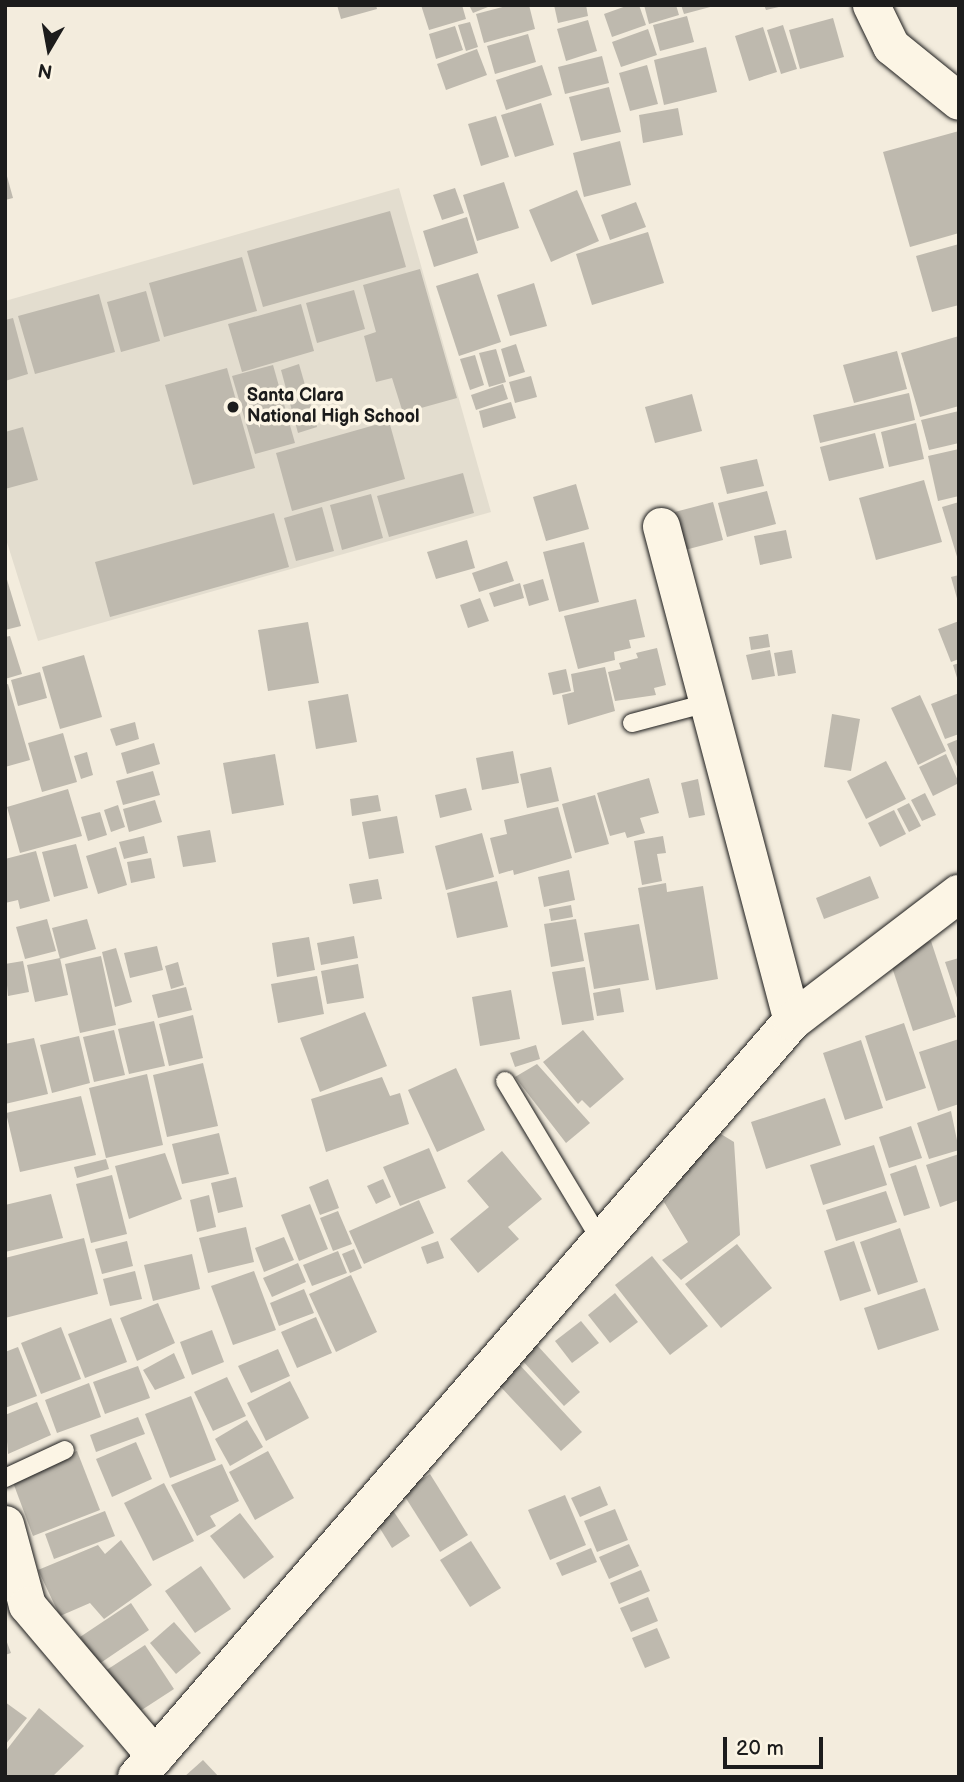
<!DOCTYPE html>
<html>
<head>
<meta charset="utf-8">
<style>
  body { margin:0 }
  #map { position:relative; width:964px; height:1782px; overflow:hidden; background:#f3ecdd; font-family:"Balsamiq Sans",sans-serif }
  div>[style] { position:absolute }
  [style*='--x'] { left:calc(var(--x)*1px); top:calc(var(--y)*1px); width:calc(var(--w)*1px); rotate:calc(var(--a)*1deg) }
  .built>* { inset:0; background:#e3ddcf }
  .building>* { inset:0; background:#beb9ae }
  .roads { filter:drop-shadow(0 0 2px #1c1c1c) drop-shadow(0 0 2px #1c1c1c) }
  .lane>* { height:18px; margin:-9px; padding:0 9px; transform-origin:9px; border-radius:9px; background:#fcf5e5 }
  .street>* { height:37px; margin:-18.5px; padding:0 18.5px; transform-origin:18.5px; border-radius:18.5px; background:#fcf5e5 }
  .secondary>* { height:38px; margin:-19px; padding:0 19px; transform-origin:19px; border-radius:19px; background:#fcf5e5 }
  .dots>* { width:19px; height:19px; translate:-50% -50%; box-sizing:border-box; border:4px solid #fcf5e5; border-radius:50% }
  span { translate:-50% -50%; white-space:nowrap; text-align:center; line-height:1.15; -webkit-text-stroke:7px #fcf5e5; paint-order:stroke }
  .poi-label { font-size:18px; color:#1c1c1c; font-weight:700 }
  .left { translate:0 -50%; text-align:left }
  .frame { position:absolute; inset:0; border:7px solid #1c1c1c; pointer-events:none }
  .north { position:absolute; left:14px; top:14px; width:70px; height:70px; -webkit-text-stroke:5px #fcf5e5; paint-order:stroke; rotate:190deg; font-size:19px; font-weight:700; line-height:28px; text-align:center; color:#1c1c1c }
  .north::after { content:''; display:block; margin:auto; width:24px; height:32px; background:#1c1c1c; clip-path:polygon(50% 0,100% 100%,50% 72%,0 100%) }
  .scale { position:absolute; left:723px; top:1737px; width:100px; height:32px; box-sizing:border-box; border:4px solid #1c1c1c; border-top:0; padding-left:9px; font-size:21px; line-height:24px; white-space:nowrap; color:#1c1c1c; -webkit-text-stroke:5px #fcf5e5; paint-order:stroke }
</style>
</head>
<body>
<div id="map">
  <div class="built">
    <div style="clip-path:polygon(399px 188px,491px 512px,38px 641px,5px 536px,5px 301px)"></div>
  </div>
  <div class="building">
    <div style="clip-path:polygon(337px 5px,376px 5px,377px 9px,341px 19px)"></div>
    <div style="clip-path:polygon(421px 5px,462px 5px,466px 19px,429px 30px)"></div>
    <div style="clip-path:polygon(469px 5px,493px 5px,473px 13px)"></div>
    <div style="clip-path:polygon(510px 5px,529px 5px,535px 29px,484px 43px,476px 14px)"></div>
    <div style="clip-path:polygon(554px 5px,586px 5px,588px 16px,558px 23px)"></div>
    <div style="clip-path:polygon(629px 5px,639px 5px,646px 25px,612px 37px,604px 14px)"></div>
    <div style="clip-path:polygon(644px 5px,676px 5px,679px 15px,649px 24px)"></div>
    <div style="clip-path:polygon(681px 5px,714px 5px,714px 6px,684px 14px)"></div>
    <div style="clip-path:polygon(764px 5px,783px 5px,783px 6px,766px 10px)"></div>
    <div style="clip-path:polygon(687px 16px,694px 42px,660px 51px,653px 25px)"></div>
    <div style="clip-path:polygon(833px 18px,844px 57px,800px 69px,789px 30px)"></div>
    <div style="clip-path:polygon(588px 20px,597px 51px,566px 61px,557px 29px)"></div>
    <div style="clip-path:polygon(470px 22px,478px 47px,466px 51px,458px 25px)"></div>
    <div style="clip-path:polygon(783px 25px,797px 69px,781px 74px,767px 30px)"></div>
    <div style="clip-path:polygon(455px 26px,463px 50px,436px 59px,429px 34px)"></div>
    <div style="clip-path:polygon(763px 27px,777px 72px,749px 81px,735px 36px)"></div>
    <div style="clip-path:polygon(648px 29px,657px 55px,621px 67px,612px 42px)"></div>
    <div style="clip-path:polygon(528px 34px,536px 62px,495px 74px,487px 46px)"></div>
    <div style="clip-path:polygon(706px 47px,717px 92px,664px 105px,654px 60px)"></div>
    <div style="clip-path:polygon(477px 49px,487px 75px,446px 90px,437px 64px)"></div>
    <div style="clip-path:polygon(602px 56px,609px 83px,565px 94px,558px 67px)"></div>
    <div style="clip-path:polygon(542px 65px,552px 95px,506px 110px,496px 80px)"></div>
    <div style="clip-path:polygon(647px 65px,658px 104px,630px 111px,619px 73px)"></div>
    <div style="clip-path:polygon(609px 87px,621px 132px,581px 141px,569px 97px)"></div>
    <div style="clip-path:polygon(541px 103px,554px 145px,515px 157px,501px 115px)"></div>
    <div style="clip-path:polygon(678px 108px,683px 135px,643px 143px,639px 115px)"></div>
    <div style="clip-path:polygon(496px 116px,509px 157px,481px 166px,468px 124px)"></div>
    <div style="clip-path:polygon(959px 131px,959px 233px,910px 247px,883px 152px)"></div>
    <div style="clip-path:polygon(620px 141px,631px 185px,584px 197px,573px 153px)"></div>
    <div style="clip-path:polygon(5px 169px,13px 198px,5px 200px)"></div>
    <div style="clip-path:polygon(504px 182px,519px 228px,477px 241px,463px 195px)"></div>
    <div style="clip-path:polygon(455px 188px,464px 213px,442px 220px,433px 195px)"></div>
    <div style="clip-path:polygon(577px 190px,599px 241px,551px 262px,529px 210px)"></div>
    <div style="clip-path:polygon(636px 202px,646px 227px,610px 240px,601px 215px)"></div>
    <div style="clip-path:polygon(390px 211px,406px 267px,263px 307px,247px 251px)"></div>
    <div style="clip-path:polygon(467px 217px,478px 253px,434px 267px,423px 231px)"></div>
    <div style="clip-path:polygon(648px 232px,664px 283px,592px 305px,576px 254px)"></div>
    <div style="clip-path:polygon(959px 244px,959px 305px,932px 312px,916px 256px)"></div>
    <div style="clip-path:polygon(242px 257px,257px 311px,164px 337px,149px 283px)"></div>
    <div style="clip-path:polygon(420px 269px,457px 398px,403px 413px,392px 378px,376px 382px,364px 336px,376px 332px,363px 285px)"></div>
    <div style="clip-path:polygon(478px 273px,501px 342px,459px 356px,436px 286px)"></div>
    <div style="clip-path:polygon(534px 283px,547px 326px,510px 336px,497px 295px)"></div>
    <div style="clip-path:polygon(354px 290px,365px 329px,317px 343px,306px 303px)"></div>
    <div style="clip-path:polygon(146px 291px,160px 341px,121px 352px,107px 302px)"></div>
    <div style="clip-path:polygon(99px 294px,115px 352px,35px 374px,18px 316px)"></div>
    <div style="clip-path:polygon(301px 304px,314px 351px,242px 372px,228px 324px)"></div>
    <div style="clip-path:polygon(13px 318px,28px 374px,5px 381px,5px 320px)"></div>
    <div style="clip-path:polygon(959px 336px,959px 406px,920px 417px,901px 353px)"></div>
    <div style="clip-path:polygon(516px 344px,525px 372px,509px 377px,501px 349px)"></div>
    <div style="clip-path:polygon(496px 349px,506px 382px,489px 387px,479px 353px)"></div>
    <div style="clip-path:polygon(897px 351px,907px 389px,854px 403px,843px 365px)"></div>
    <div style="clip-path:polygon(475px 355px,484px 385px,470px 390px,460px 359px)"></div>
    <div style="clip-path:polygon(299px 364px,317px 427px,298px 433px,281px 370px)"></div>
    <div style="clip-path:polygon(273px 365px,295px 443px,255px 454px,232px 376px)"></div>
    <div style="clip-path:polygon(227px 368px,255px 468px,193px 485px,165px 385px)"></div>
    <div style="clip-path:polygon(531px 376px,537px 397px,515px 403px,509px 382px)"></div>
    <div style="clip-path:polygon(503px 384px,508px 399px,476px 410px,471px 395px)"></div>
    <div style="clip-path:polygon(909px 393px,915px 420px,820px 443px,813px 415px)"></div>
    <div style="clip-path:polygon(692px 394px,702px 431px,655px 443px,645px 407px)"></div>
    <div style="clip-path:polygon(511px 402px,516px 418px,483px 428px,479px 411px)"></div>
    <div style="clip-path:polygon(959px 411px,959px 443px,929px 450px,921px 420px)"></div>
    <div style="clip-path:polygon(389px 421px,405px 479px,292px 511px,276px 453px)"></div>
    <div style="clip-path:polygon(916px 423px,924px 459px,889px 467px,881px 432px)"></div>
    <div style="clip-path:polygon(23px 427px,38px 480px,5px 489px,5px 432px)"></div>
    <div style="clip-path:polygon(875px 433px,884px 468px,829px 481px,820px 447px)"></div>
    <div style="clip-path:polygon(959px 449px,959px 496px,938px 501px,928px 456px)"></div>
    <div style="clip-path:polygon(757px 459px,764px 486px,727px 494px,720px 467px)"></div>
    <div style="clip-path:polygon(463px 473px,474px 513px,389px 537px,377px 496px)"></div>
    <div style="clip-path:polygon(924px 480px,942px 542px,876px 560px,859px 498px)"></div>
    <div style="clip-path:polygon(576px 484px,589px 529px,546px 541px,533px 497px)"></div>
    <div style="clip-path:polygon(767px 491px,776px 524px,727px 537px,718px 503px)"></div>
    <div style="clip-path:polygon(371px 494px,383px 538px,342px 550px,330px 505px)"></div>
    <div style="clip-path:polygon(713px 502px,723px 540px,681px 551px,671px 513px)"></div>
    <div style="clip-path:polygon(959px 502px,959px 560px,958px 560px,942px 507px)"></div>
    <div style="clip-path:polygon(322px 507px,334px 551px,296px 561px,284px 518px)"></div>
    <div style="clip-path:polygon(274px 513px,289px 567px,110px 617px,95px 562px)"></div>
    <div style="clip-path:polygon(786px 530px,792px 558px,760px 565px,754px 536px)"></div>
    <div style="clip-path:polygon(467px 540px,475px 568px,436px 579px,427px 552px)"></div>
    <div style="clip-path:polygon(584px 542px,599px 602px,559px 612px,543px 552px)"></div>
    <div style="clip-path:polygon(507px 561px,514px 581px,479px 592px,472px 573px)"></div>
    <div style="clip-path:polygon(5px 573px,21px 626px,5px 630px)"></div>
    <div style="clip-path:polygon(959px 575px,959px 602px,958px 602px,951px 577px)"></div>
    <div style="clip-path:polygon(543px 579px,549px 600px,529px 606px,523px 585px)"></div>
    <div style="clip-path:polygon(520px 583px,524px 598px,494px 607px,489px 593px)"></div>
    <div style="clip-path:polygon(480px 598px,489px 621px,468px 628px,460px 605px)"></div>
    <div style="clip-path:polygon(636px 599px,645px 637px,629px 640px,631px 648px,614px 652px,615px 660px,578px 669px,564px 616px)"></div>
    <div style="clip-path:polygon(959px 621px,959px 659px,951px 662px,938px 629px)"></div>
    <div style="clip-path:polygon(308px 622px,319px 683px,268px 691px,258px 630px)"></div>
    <div style="clip-path:polygon(768px 634px,770px 647px,751px 650px,749px 637px)"></div>
    <div style="clip-path:polygon(10px 636px,22px 674px,5px 679px,5px 637px)"></div>
    <div style="clip-path:polygon(657px 648px,666px 685px,654px 688px,656px 695px,615px 701px,608px 672px,621px 669px,619px 663px,638px 658px,636px 653px)"></div>
    <div style="clip-path:polygon(770px 650px,775px 676px,752px 680px,746px 655px)"></div>
    <div style="clip-path:polygon(792px 650px,796px 673px,778px 676px,774px 653px)"></div>
    <div style="clip-path:polygon(84px 655px,102px 717px,60px 729px,42px 667px)"></div>
    <div style="clip-path:polygon(959px 663px,959px 681px,958px 681px,953px 665px)"></div>
    <div style="clip-path:polygon(605px 667px,615px 711px,568px 725px,562px 695px,574px 692px,571px 674px)"></div>
    <div style="clip-path:polygon(566px 669px,571px 691px,553px 695px,548px 673px)"></div>
    <div style="clip-path:polygon(40px 672px,47px 698px,18px 706px,11px 680px)"></div>
    <div style="clip-path:polygon(8px 684px,30px 760px,5px 767px,5px 685px)"></div>
    <div style="clip-path:polygon(959px 693px,959px 734px,945px 739px,931px 704px)"></div>
    <div style="clip-path:polygon(348px 694px,357px 742px,316px 749px,308px 701px)"></div>
    <div style="clip-path:polygon(920px 695px,946px 751px,918px 765px,891px 708px)"></div>
    <div style="clip-path:polygon(832px 714px,860px 719px,851px 771px,824px 767px)"></div>
    <div style="clip-path:polygon(135px 722px,139px 739px,116px 746px,110px 729px)"></div>
    <div style="clip-path:polygon(63px 733px,77px 782px,42px 792px,28px 743px)"></div>
    <div style="clip-path:polygon(959px 739px,959px 771px,947px 744px)"></div>
    <div style="clip-path:polygon(154px 743px,160px 764px,127px 774px,121px 753px)"></div>
    <div style="clip-path:polygon(513px 751px,519px 783px,482px 790px,476px 758px)"></div>
    <div style="clip-path:polygon(87px 752px,93px 775px,81px 779px,74px 756px)"></div>
    <div style="clip-path:polygon(275px 754px,284px 805px,232px 814px,223px 763px)"></div>
    <div style="clip-path:polygon(946px 754px,959px 783px,933px 796px,919px 767px)"></div>
    <div style="clip-path:polygon(886px 761px,906px 799px,866px 819px,847px 781px)"></div>
    <div style="clip-path:polygon(551px 767px,559px 801px,527px 808px,520px 774px)"></div>
    <div style="clip-path:polygon(153px 771px,160px 795px,123px 805px,116px 781px)"></div>
    <div style="clip-path:polygon(649px 778px,659px 813px,640px 818px,645px 833px,627px 838px,625px 832px,610px 836px,597px 793px)"></div>
    <div style="clip-path:polygon(698px 779px,705px 815px,689px 818px,681px 783px)"></div>
    <div style="clip-path:polygon(466px 788px,472px 810px,440px 818px,435px 795px)"></div>
    <div style="clip-path:polygon(68px 789px,82px 836px,20px 853px,7px 807px)"></div>
    <div style="clip-path:polygon(925px 793px,936px 815px,922px 821px,911px 800px)"></div>
    <div style="clip-path:polygon(378px 795px,381px 811px,352px 816px,350px 799px)"></div>
    <div style="clip-path:polygon(595px 795px,609px 844px,575px 853px,562px 804px)"></div>
    <div style="clip-path:polygon(155px 800px,162px 822px,129px 832px,123px 809px)"></div>
    <div style="clip-path:polygon(909px 803px,921px 826px,909px 832px,897px 809px)"></div>
    <div style="clip-path:polygon(118px 805px,125px 827px,111px 832px,104px 810px)"></div>
    <div style="clip-path:polygon(558px 807px,572px 858px,514px 875px,513px 870px,499px 874px,490px 838px,507px 834px,504px 820px)"></div>
    <div style="clip-path:polygon(894px 810px,906px 834px,880px 847px,868px 823px)"></div>
    <div style="clip-path:polygon(100px 812px,107px 835px,88px 841px,81px 817px)"></div>
    <div style="clip-path:polygon(397px 816px,404px 853px,369px 859px,362px 822px)"></div>
    <div style="clip-path:polygon(210px 830px,216px 862px,183px 867px,177px 836px)"></div>
    <div style="clip-path:polygon(482px 833px,494px 877px,446px 890px,435px 846px)"></div>
    <div style="clip-path:polygon(144px 836px,148px 853px,124px 859px,119px 842px)"></div>
    <div style="clip-path:polygon(663px 836px,666px 853px,657px 854px,662px 881px,642px 885px,634px 841px)"></div>
    <div style="clip-path:polygon(76px 844px,88px 888px,54px 897px,42px 852px)"></div>
    <div style="clip-path:polygon(116px 847px,127px 885px,98px 894px,86px 856px)"></div>
    <div style="clip-path:polygon(36px 851px,50px 901px,20px 909px,18px 900px,5px 903px,5px 859px)"></div>
    <div style="clip-path:polygon(151px 858px,155px 878px,131px 883px,127px 862px)"></div>
    <div style="clip-path:polygon(569px 870px,575px 900px,544px 907px,538px 877px)"></div>
    <div style="clip-path:polygon(870px 876px,879px 898px,824px 919px,816px 898px)"></div>
    <div style="clip-path:polygon(378px 879px,382px 899px,353px 904px,349px 884px)"></div>
    <div style="clip-path:polygon(497px 881px,508px 927px,457px 938px,447px 893px)"></div>
    <div style="clip-path:polygon(666px 883px,667px 892px,703px 886px,718px 979px,656px 990px,638px 888px)"></div>
    <div style="clip-path:polygon(571px 905px,573px 917px,551px 921px,549px 909px)"></div>
    <div style="clip-path:polygon(47px 919px,56px 951px,25px 959px,16px 927px)"></div>
    <div style="clip-path:polygon(87px 919px,96px 949px,60px 959px,52px 928px)"></div>
    <div style="clip-path:polygon(576px 919px,584px 961px,551px 967px,544px 924px)"></div>
    <div style="clip-path:polygon(639px 924px,649px 980px,594px 989px,584px 933px)"></div>
    <div style="clip-path:polygon(354px 936px,358px 958px,321px 965px,317px 943px)"></div>
    <div style="clip-path:polygon(309px 937px,315px 970px,277px 977px,272px 943px)"></div>
    <div style="clip-path:polygon(931px 941px,956px 1017px,913px 1031px,888px 955px)"></div>
    <div style="clip-path:polygon(157px 946px,163px 970px,130px 978px,124px 953px)"></div>
    <div style="clip-path:polygon(116px 948px,132px 1002px,115px 1007px,102px 952px)"></div>
    <div style="clip-path:polygon(101px 956px,116px 1025px,80px 1033px,65px 964px)"></div>
    <div style="clip-path:polygon(60px 958px,68px 995px,35px 1002px,27px 965px)"></div>
    <div style="clip-path:polygon(959px 958px,959px 1001px,958px 1001px,945px 962px)"></div>
    <div style="clip-path:polygon(23px 961px,29px 992px,8px 996px,5px 964px)"></div>
    <div style="clip-path:polygon(178px 962px,184px 985px,171px 989px,165px 966px)"></div>
    <div style="clip-path:polygon(358px 964px,364px 998px,327px 1004px,321px 971px)"></div>
    <div style="clip-path:polygon(585px 967px,594px 1020px,562px 1025px,552px 972px)"></div>
    <div style="clip-path:polygon(317px 976px,324px 1014px,278px 1023px,271px 984px)"></div>
    <div style="clip-path:polygon(186px 987px,192px 1010px,158px 1018px,152px 995px)"></div>
    <div style="clip-path:polygon(620px 988px,624px 1012px,597px 1016px,593px 993px)"></div>
    <div style="clip-path:polygon(511px 990px,520px 1039px,480px 1046px,472px 997px)"></div>
    <div style="clip-path:polygon(365px 1012px,387px 1066px,320px 1092px,300px 1038px)"></div>
    <div style="clip-path:polygon(193px 1015px,203px 1058px,169px 1066px,159px 1024px)"></div>
    <div style="clip-path:polygon(154px 1021px,165px 1066px,129px 1074px,118px 1029px)"></div>
    <div style="clip-path:polygon(904px 1023px,926px 1088px,886px 1101px,865px 1036px)"></div>
    <div style="clip-path:polygon(114px 1030px,125px 1075px,94px 1082px,83px 1037px)"></div>
    <div style="clip-path:polygon(583px 1030px,624px 1079px,590px 1108px,582px 1100px,578px 1104px,543px 1062px)"></div>
    <div style="clip-path:polygon(79px 1036px,90px 1083px,52px 1093px,40px 1045px)"></div>
    <div style="clip-path:polygon(34px 1038px,48px 1094px,5px 1104px,5px 1044px)"></div>
    <div style="clip-path:polygon(959px 1039px,959px 1104px,938px 1111px,919px 1052px)"></div>
    <div style="clip-path:polygon(861px 1040px,883px 1108px,845px 1120px,823px 1053px)"></div>
    <div style="clip-path:polygon(536px 1045px,540px 1059px,515px 1067px,510px 1053px)"></div>
    <div style="clip-path:polygon(203px 1063px,218px 1126px,167px 1137px,153px 1075px)"></div>
    <div style="clip-path:polygon(537px 1064px,590px 1123px,566px 1143px,515px 1077px)"></div>
    <div style="clip-path:polygon(456px 1068px,485px 1130px,437px 1152px,408px 1090px)"></div>
    <div style="clip-path:polygon(147px 1074px,163px 1145px,106px 1158px,89px 1088px)"></div>
    <div style="clip-path:polygon(382px 1077px,390px 1096px,400px 1093px,409px 1124px,326px 1152px,311px 1099px)"></div>
    <div style="clip-path:polygon(81px 1096px,96px 1155px,20px 1172px,6px 1113px)"></div>
    <div style="clip-path:polygon(825px 1098px,841px 1145px,766px 1169px,751px 1122px)"></div>
    <div style="clip-path:polygon(951px 1111px,959px 1150px,929px 1159px,917px 1123px)"></div>
    <div style="clip-path:polygon(911px 1126px,922px 1158px,889px 1168px,879px 1137px)"></div>
    <div style="clip-path:polygon(716px 1131px,734px 1142px,740px 1235px,681px 1280px,662px 1260px,688px 1242px,664px 1202px)"></div>
    <div style="clip-path:polygon(219px 1133px,229px 1174px,182px 1184px,172px 1144px)"></div>
    <div style="clip-path:polygon(874px 1145px,887px 1185px,823px 1205px,810px 1165px)"></div>
    <div style="clip-path:polygon(429px 1148px,446px 1188px,400px 1206px,383px 1167px)"></div>
    <div style="clip-path:polygon(502px 1151px,542px 1199px,508px 1227px,519px 1239px,478px 1273px,450px 1239px,489px 1207px,467px 1181px)"></div>
    <div style="clip-path:polygon(165px 1153px,182px 1199px,129px 1219px,115px 1166px)"></div>
    <div style="clip-path:polygon(959px 1154px,959px 1200px,940px 1207px,926px 1165px)"></div>
    <div style="clip-path:polygon(106px 1159px,109px 1169px,77px 1178px,74px 1167px)"></div>
    <div style="clip-path:polygon(916px 1165px,930px 1208px,904px 1216px,890px 1174px)"></div>
    <div style="clip-path:polygon(112px 1175px,127px 1234px,91px 1243px,76px 1184px)"></div>
    <div style="clip-path:polygon(236px 1177px,243px 1207px,218px 1213px,211px 1183px)"></div>
    <div style="clip-path:polygon(328px 1179px,339px 1208px,320px 1215px,309px 1187px)"></div>
    <div style="clip-path:polygon(383px 1179px,391px 1197px,376px 1204px,367px 1186px)"></div>
    <div style="clip-path:polygon(886px 1191px,897px 1222px,836px 1241px,826px 1210px)"></div>
    <div style="clip-path:polygon(51px 1194px,63px 1238px,5px 1252px,5px 1205px)"></div>
    <div style="clip-path:polygon(209px 1195px,216px 1227px,197px 1232px,190px 1200px)"></div>
    <div style="clip-path:polygon(419px 1200px,434px 1233px,364px 1264px,349px 1231px)"></div>
    <div style="clip-path:polygon(310px 1204px,328px 1249px,299px 1261px,281px 1215px)"></div>
    <div style="clip-path:polygon(338px 1211px,352px 1244px,333px 1251px,320px 1218px)"></div>
    <div style="clip-path:polygon(246px 1227px,254px 1262px,208px 1273px,199px 1238px)"></div>
    <div style="clip-path:polygon(900px 1228px,918px 1282px,878px 1295px,860px 1242px)"></div>
    <div style="clip-path:polygon(284px 1237px,294px 1260px,264px 1272px,255px 1248px)"></div>
    <div style="clip-path:polygon(84px 1238px,98px 1294px,5px 1318px,5px 1258px)"></div>
    <div style="clip-path:polygon(127px 1241px,133px 1266px,102px 1274px,95px 1249px)"></div>
    <div style="clip-path:polygon(438px 1241px,444px 1258px,427px 1264px,421px 1247px)"></div>
    <div style="clip-path:polygon(854px 1241px,871px 1291px,840px 1301px,824px 1251px)"></div>
    <div style="clip-path:polygon(737px 1244px,772px 1288px,721px 1328px,685px 1284px)"></div>
    <div style="clip-path:polygon(354px 1249px,362px 1268px,350px 1273px,342px 1254px)"></div>
    <div style="clip-path:polygon(338px 1251px,347px 1273px,312px 1286px,303px 1265px)"></div>
    <div style="clip-path:polygon(192px 1254px,200px 1289px,153px 1301px,144px 1265px)"></div>
    <div style="clip-path:polygon(652px 1256px,708px 1326px,670px 1355px,615px 1285px)"></div>
    <div style="clip-path:polygon(298px 1263px,306px 1282px,272px 1297px,263px 1278px)"></div>
    <div style="clip-path:polygon(135px 1271px,142px 1299px,110px 1306px,103px 1279px)"></div>
    <div style="clip-path:polygon(254px 1271px,276px 1330px,233px 1345px,211px 1286px)"></div>
    <div style="clip-path:polygon(351px 1275px,377px 1332px,336px 1352px,309px 1294px)"></div>
    <div style="clip-path:polygon(925px 1288px,939px 1330px,878px 1350px,864px 1308px)"></div>
    <div style="clip-path:polygon(304px 1289px,314px 1313px,279px 1326px,270px 1303px)"></div>
    <div style="clip-path:polygon(615px 1293px,638px 1322px,610px 1343px,588px 1315px)"></div>
    <div style="clip-path:polygon(158px 1303px,175px 1343px,137px 1361px,120px 1318px)"></div>
    <div style="clip-path:polygon(316px 1317px,332px 1353px,297px 1368px,281px 1332px)"></div>
    <div style="clip-path:polygon(111px 1318px,127px 1362px,85px 1378px,68px 1334px)"></div>
    <div style="clip-path:polygon(581px 1321px,599px 1343px,572px 1363px,555px 1341px)"></div>
    <div style="clip-path:polygon(61px 1327px,81px 1379px,41px 1394px,21px 1343px)"></div>
    <div style="clip-path:polygon(212px 1330px,224px 1362px,192px 1375px,180px 1342px)"></div>
    <div style="clip-path:polygon(536px 1344px,580px 1392px,564px 1406px,520px 1358px)"></div>
    <div style="clip-path:polygon(18px 1347px,37px 1396px,5px 1408px,5px 1352px)"></div>
    <div style="clip-path:polygon(278px 1349px,290px 1376px,251px 1393px,238px 1366px)"></div>
    <div style="clip-path:polygon(174px 1353px,185px 1378px,155px 1390px,143px 1370px)"></div>
    <div style="clip-path:polygon(517px 1362px,582px 1432px,561px 1451px,496px 1382px)"></div>
    <div style="clip-path:polygon(138px 1366px,150px 1398px,105px 1414px,93px 1382px)"></div>
    <div style="clip-path:polygon(227px 1377px,246px 1416px,213px 1431px,194px 1392px)"></div>
    <div style="clip-path:polygon(290px 1381px,309px 1418px,266px 1441px,247px 1403px)"></div>
    <div style="clip-path:polygon(89px 1383px,101px 1417px,57px 1433px,45px 1400px)"></div>
    <div style="clip-path:polygon(191px 1396px,216px 1460px,170px 1478px,145px 1414px)"></div>
    <div style="clip-path:polygon(37px 1402px,51px 1435px,8px 1454px,5px 1415px)"></div>
    <div style="clip-path:polygon(138px 1417px,145px 1434px,96px 1452px,90px 1435px)"></div>
    <div style="clip-path:polygon(247px 1420px,263px 1447px,230px 1466px,215px 1439px)"></div>
    <div style="clip-path:polygon(136px 1442px,152px 1479px,112px 1497px,96px 1459px)"></div>
    <div style="clip-path:polygon(77px 1451px,100px 1510px,33px 1536px,11px 1477px)"></div>
    <div style="clip-path:polygon(268px 1451px,294px 1498px,255px 1520px,229px 1472px)"></div>
    <div style="clip-path:polygon(222px 1464px,239px 1501px,210px 1516px,216px 1526px,197px 1536px,171px 1485px)"></div>
    <div style="clip-path:polygon(430px 1474px,468px 1535px,440px 1552px,402px 1492px)"></div>
    <div style="clip-path:polygon(164px 1483px,194px 1541px,153px 1561px,124px 1503px)"></div>
    <div style="clip-path:polygon(600px 1486px,608px 1505px,580px 1517px,571px 1498px)"></div>
    <div style="clip-path:polygon(565px 1495px,586px 1545px,550px 1560px,528px 1510px)"></div>
    <div style="clip-path:polygon(390px 1506px,410px 1536px,392px 1548px,373px 1517px)"></div>
    <div style="clip-path:polygon(615px 1509px,628px 1540px,597px 1552px,584px 1521px)"></div>
    <div style="clip-path:polygon(105px 1511px,115px 1536px,54px 1559px,45px 1534px)"></div>
    <div style="clip-path:polygon(240px 1513px,274px 1557px,244px 1579px,210px 1536px)"></div>
    <div style="clip-path:polygon(121px 1540px,152px 1585px,104px 1619px,90px 1603px,60px 1616px,38px 1570px,98px 1545px,105px 1554px)"></div>
    <div style="clip-path:polygon(471px 1541px,501px 1588px,470px 1607px,440px 1560px)"></div>
    <div style="clip-path:polygon(629px 1544px,639px 1566px,609px 1579px,599px 1557px)"></div>
    <div style="clip-path:polygon(591px 1548px,597px 1562px,562px 1576px,556px 1563px)"></div>
    <div style="clip-path:polygon(201px 1566px,231px 1609px,195px 1633px,165px 1591px)"></div>
    <div style="clip-path:polygon(641px 1570px,650px 1591px,619px 1604px,610px 1583px)"></div>
    <div style="clip-path:polygon(648px 1597px,658px 1621px,631px 1632px,620px 1608px)"></div>
    <div style="clip-path:polygon(131px 1603px,149px 1630px,99px 1664px,80px 1637px)"></div>
    <div style="clip-path:polygon(174px 1622px,201px 1653px,176px 1674px,150px 1643px)"></div>
    <div style="clip-path:polygon(657px 1628px,670px 1658px,645px 1668px,632px 1638px)"></div>
    <div style="clip-path:polygon(5px 1637px,11px 1653px,5px 1655px)"></div>
    <div style="clip-path:polygon(145px 1645px,174px 1689px,134px 1715px,105px 1671px)"></div>
    <div style="clip-path:polygon(5px 1702px,27px 1718px,5px 1745px)"></div>
    <div style="clip-path:polygon(39px 1708px,84px 1746px,52px 1777px,10px 1777px,5px 1773px,5px 1752px)"></div>
    <div style="clip-path:polygon(203px 1760px,219px 1777px,184px 1777px)"></div>
  </div>
  <div class="roads">
    <div class="lane">
      <div style="--x:632;--y:723;--w:78;--a:-14.9"></div>
      <div style="--x:505;--y:1081;--w:184;--a:59"></div>
      <div style="--x:5;--y:1478;--w:66;--a:-25"></div>
    </div>
    <div class="street">
      <div style="--x:871;--y:5;--w:46;--a:64"></div>
      <div style="--x:891;--y:46;--w:87;--a:39"></div>
      <div style="--x:661;--y:526;--w:512;--a:75.18"></div>
      <div style="--x:5;--y:1524;--w:84;--a:74.8"></div>
      <div style="--x:27;--y:1605;--w:198;--a:49.7"></div>
    </div>
    <div class="secondary">
      <div style="--x:137;--y:1777;--w:1000;--a:-49.09"></div>
      <div style="--x:792;--y:1021;--w:210;--a:-37.3"></div>
    </div>
  </div>
  <div class="dots">
    <div style="left:233px;top:407px;background:#1c1c1c"></div>
  </div>
  <div class="poi-label">
    <span class="left" style="left:247px;top:407px">Santa Clara<br>National High School</span>
  </div>
  <div class="frame"></div>
  <div class="north">N</div>
  <div class="scale">20 m</div>
</div>
</body>
</html>
